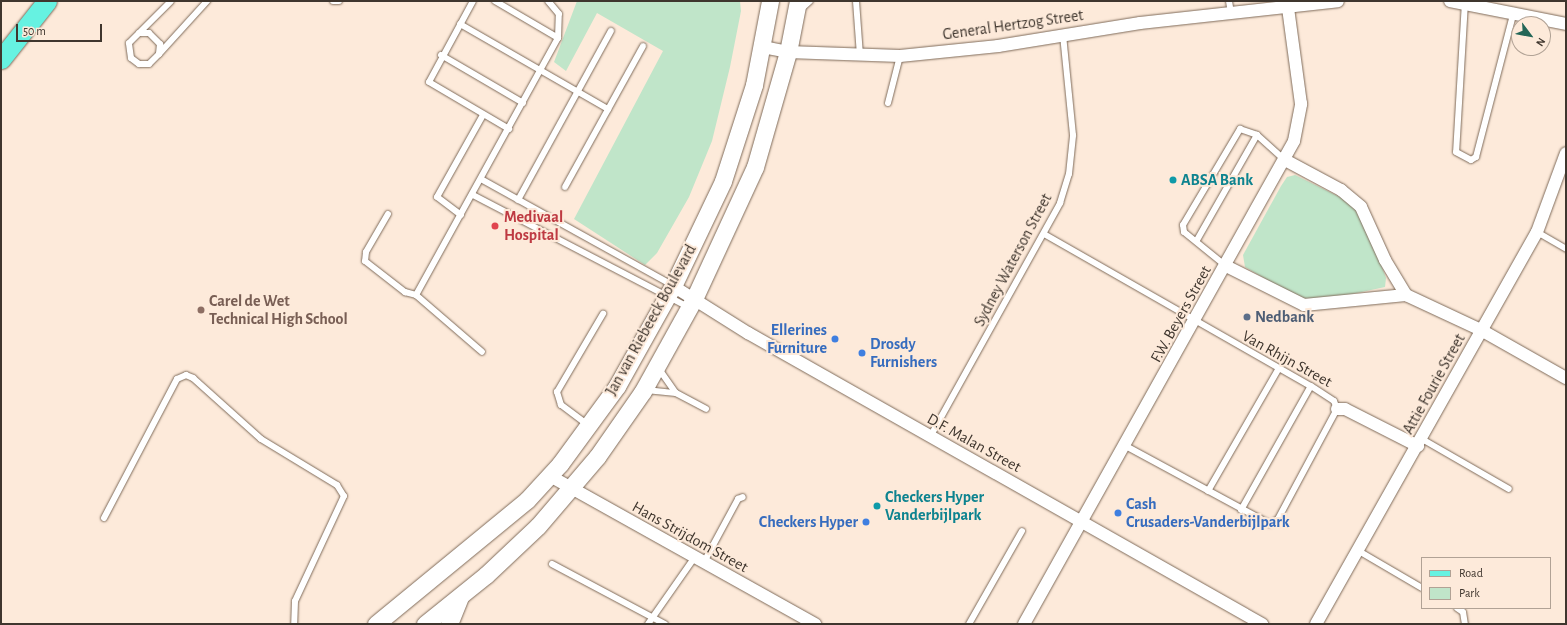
<!DOCTYPE html>
<html>
<head>
<meta charset="utf-8">
<style>
  body { margin:0 }
  #map { position:relative; width:1567px; height:625px; overflow:hidden; background:#fdeada; font-family:"Alegreya Sans",sans-serif }
  div>[style] { position:absolute }
  [style*='--x'] { left:calc(var(--x)*1px); top:calc(var(--y)*1px); width:calc(var(--w)*1px); rotate:calc(var(--a)*1deg) }
  .green>* { inset:0; background:#c0e5c9 }
  .roads { filter:drop-shadow(0 0 1px #7f6b5a) drop-shadow(0 0 1px #7f6b5a) }
  .lane>* { height:6px; margin:-3px; padding:0 3px; transform-origin:3px; border-radius:3px; background:#fff }
  .street>* { height:12px; margin:-6px; padding:0 6px; transform-origin:6px; border-radius:6px; background:#fff }
  .secondary>* { height:17px; margin:-8.5px; padding:0 8.5px; transform-origin:8.5px; border-radius:8.5px; background:#fff }
  .primary>* { height:19px; margin:-9.5px; padding:0 9.5px; transform-origin:9.5px; border-radius:9.5px; background:#66f2e1 }
  .dots>* { width:11px; height:11px; translate:-50% -50%; box-sizing:border-box; border:2px solid #fdeada; border-radius:50% }
  span { translate:-50% -50%; white-space:nowrap; text-align:center; line-height:1.15; -webkit-text-stroke:4px #fdeada; paint-order:stroke }
  .street-label { font-size:16px; color:#3f362e }
  .culture-label { font-size:16px; color:#0d838f; font-weight:700 }
  .left { translate:0 -50%; text-align:left }
  .health-label { font-size:16px; color:#be3a42; font-weight:700 }
  .education-label { font-size:16px; color:#785e54; font-weight:700 }
  .service-label { font-size:16px; color:#4e5e75; font-weight:700 }
  .shop-label { font-size:16px; color:#366cbe; font-weight:700 }
  .right { translate:-100% -50%; text-align:right }
  .frame { position:absolute; inset:0; border:2px solid #3f362e; pointer-events:none }
  .legend { position:absolute; left:1421px; top:557px; width:130px; height:52px; box-sizing:border-box; background:#fdeada; border:1px solid #b1a295; margin:0; padding:5px 7px; list-style:none; font-size:12px; color:#3f362e }
  .legend li { display:flex; align-items:center; gap:8px; height:20px }
  .legend b { width:20px; border:1px solid #b1a295 }
  .north { position:absolute; left:1511px; top:16px; width:40px; height:40px; box-sizing:border-box; background:#fdeada; border:1px solid #b1a295; border-radius:50%; rotate:122deg; font-size:11px; font-weight:700; line-height:16px; text-align:center; color:#3f362e }
  .north::after { content:''; display:block; margin:auto; width:14px; height:18px; background:#236657; clip-path:polygon(50% 0,100% 100%,50% 72%,0 100%) }
  .scale { position:absolute; left:16px; top:24px; width:86px; height:18px; box-sizing:border-box; border:2px solid #3f362e; border-top:0; padding-left:5px; font-size:12px; line-height:14px; white-space:nowrap; color:#3f362e; -webkit-text-stroke:3px #fdeada; paint-order:stroke }
</style>
</head>
<body>
<div id="map">
  <div class="green">
    <div style="clip-path:polygon(577px 1px,740px 1px,741px 11px,730px 67px,712px 141px,689px 197px,657px 253px,645px 265px,574px 219px,663px 51px,597px 13px,566px 71px,554px 62px)"></div>
    <div style="clip-path:polygon(1295px 175px,1350px 202px,1364px 217px,1386px 278px,1385px 287px,1324px 300px,1297px 298px,1245px 267px,1243px 255px,1281px 186px,1287px 177px)"></div>
  </div>
  <div class="roads">
    <div class="lane">
      <div style="--x:333;--y:1;--w:6;--a:0"></div>
      <div style="--x:473;--y:1;--w:92;--a:118.5"></div>
      <div style="--x:429;--y:82;--w:93;--a:30.4"></div>
      <div style="--x:495;--y:1;--w:73;--a:30.4"></div>
      <div style="--x:856;--y:1;--w:54;--a:85.8"></div>
      <div style="--x:1229;--y:1;--w:13;--a:81"></div>
      <div style="--x:1465;--y:2;--w:150;--a:93.4"></div>
      <div style="--x:1456;--y:152;--w:17;--a:28"></div>
      <div style="--x:1471;--y:160;--w:6;--a:-31"></div>
      <div style="--x:1476;--y:157;--w:151;--a:-75.4"></div>
      <div style="--x:801;--y:9;--w:12;--a:-42"></div>
      <div style="--x:460;--y:24;--w:171;--a:29.9"></div>
      <div style="--x:139;--y:33;--w:10;--a:0"></div>
      <div style="--x:149;--y:33;--w:16;--a:45"></div>
      <div style="--x:160;--y:44;--w:10;--a:96"></div>
      <div style="--x:159;--y:54;--w:14;--a:135"></div>
      <div style="--x:149;--y:64;--w:10;--a:180"></div>
      <div style="--x:139;--y:64;--w:10;--a:-143"></div>
      <div style="--x:131;--y:58;--w:15;--a:-98"></div>
      <div style="--x:129;--y:43;--w:59;--a:-45"></div>
      <div style="--x:159;--y:54;--w:72;--a:-47.8"></div>
      <div style="--x:441;--y:55;--w:95;--a:30.3"></div>
      <div style="--x:888;--y:103;--w:49;--a:-75.7"></div>
      <div style="--x:481;--y:179;--w:218;--a:29"></div>
      <div style="--x:565;--y:187;--w:161;--a:-61"></div>
      <div style="--x:473;--y:195;--w:242;--a:27.5"></div>
      <div style="--x:518;--y:200;--w:193;--a:-61.2"></div>
      <div style="--x:388;--y:214;--w:44;--a:120.1"></div>
      <div style="--x:366;--y:252;--w:9;--a:96"></div>
      <div style="--x:365;--y:261;--w:51;--a:37.8"></div>
      <div style="--x:405;--y:292;--w:11;--a:15"></div>
      <div style="--x:416;--y:295;--w:294;--a:-61.1"></div>
      <div style="--x:558;--y:38;--w:24;--a:-88"></div>
      <div style="--x:559;--y:14;--w:17;--a:-130"></div>
      <div style="--x:461;--y:215;--w:30;--a:-143"></div>
      <div style="--x:437;--y:197;--w:94;--a:-60.7"></div>
      <div style="--x:1537;--y:232;--w:34;--a:30"></div>
      <div style="--x:1044;--y:234;--w:307;--a:29.7"></div>
      <div style="--x:1311;--y:386;--w:27;--a:33"></div>
      <div style="--x:1334;--y:401;--w:9;--a:69"></div>
      <div style="--x:1337;--y:409;--w:125;--a:118.2"></div>
      <div style="--x:1278;--y:519;--w:9;--a:148"></div>
      <div style="--x:1270;--y:524;--w:164;--a:-151.6"></div>
      <div style="--x:1197;--y:240;--w:121;--a:-60.3"></div>
      <div style="--x:1226;--y:266;--w:54;--a:-141"></div>
      <div style="--x:1184;--y:232;--w:7;--a:-98"></div>
      <div style="--x:1183;--y:225;--w:112;--a:-59.3"></div>
      <div style="--x:1240;--y:129;--w:18;--a:19"></div>
      <div style="--x:1257;--y:135;--w:38;--a:42"></div>
      <div style="--x:416;--y:295;--w:87;--a:40.8"></div>
      <div style="--x:659;--y:369;--w:29;--a:55"></div>
      <div style="--x:646;--y:390;--w:30;--a:6"></div>
      <div style="--x:676;--y:393;--w:34;--a:28"></div>
      <div style="--x:588;--y:425;--w:34;--a:-143"></div>
      <div style="--x:561;--y:405;--w:14;--a:-107"></div>
      <div style="--x:557;--y:392;--w:91;--a:-59.5"></div>
      <div style="--x:930;--y:437;--w:268;--a:-60.9"></div>
      <div style="--x:1060;--y:203;--w:30;--a:-73"></div>
      <div style="--x:1069;--y:174;--w:39;--a:-84"></div>
      <div style="--x:1073;--y:135;--w:100;--a:-95.7"></div>
      <div style="--x:1422;--y:439;--w:100;--a:29.9"></div>
      <div style="--x:1208;--y:491;--w:142;--a:-60"></div>
      <div style="--x:1241;--y:510;--w:142;--a:-60.6"></div>
      <div style="--x:104;--y:518;--w:157;--a:-62.3"></div>
      <div style="--x:177;--y:379;--w:10;--a:-24"></div>
      <div style="--x:186;--y:375;--w:8;--a:23"></div>
      <div style="--x:193;--y:378;--w:91;--a:41.9"></div>
      <div style="--x:261;--y:439;--w:89;--a:31.2"></div>
      <div style="--x:337;--y:485;--w:13;--a:58"></div>
      <div style="--x:344;--y:496;--w:116;--a:115"></div>
      <div style="--x:295;--y:601;--w:23;--a:92"></div>
      <div style="--x:1357;--y:550;--w:75;--a:30.3"></div>
      <div style="--x:704;--y:562;--w:72;--a:-61.6"></div>
      <div style="--x:738;--y:499;--w:5;--a:-22"></div>
      <div style="--x:552;--y:564;--w:128;--a:28"></div>
      <div style="--x:1457;--y:608;--w:7;--a:34"></div>
      <div style="--x:1463;--y:612;--w:12;--a:81"></div>
      <div style="--x:648;--y:624;--w:82;--a:-55"></div>
      <div style="--x:969;--y:624;--w:107;--a:-60.3"></div>
    </div>
    <div class="street">
      <div style="--x:1450;--y:1;--w:118;--a:11.2"></div>
      <div style="--x:763;--y:47;--w:25;--a:11"></div>
      <div style="--x:788;--y:52;--w:112;--a:2"></div>
      <div style="--x:900;--y:56;--w:99;--a:-5.8"></div>
      <div style="--x:998;--y:46;--w:144;--a:-9.2"></div>
      <div style="--x:1140;--y:23;--w:199;--a:-6.3"></div>
      <div style="--x:1285;--y:160;--w:64;--a:28.2"></div>
      <div style="--x:1341;--y:190;--w:26;--a:40"></div>
      <div style="--x:1361;--y:207;--w:58;--a:65.6"></div>
      <div style="--x:1385;--y:260;--w:41;--a:59"></div>
      <div style="--x:1226;--y:266;--w:87;--a:26.6"></div>
      <div style="--x:1304;--y:305;--w:102;--a:-5.6"></div>
      <div style="--x:1406;--y:295;--w:83;--a:25"></div>
      <div style="--x:1481;--y:330;--w:98;--a:29.5"></div>
      <div style="--x:673;--y:286;--w:89;--a:32.1"></div>
      <div style="--x:748;--y:333;--w:591;--a:29.52"></div>
      <div style="--x:1337;--y:409;--w:8;--a:0"></div>
      <div style="--x:1345;--y:409;--w:82;--a:26.9"></div>
      <div style="--x:550;--y:476;--w:304;--a:29.2"></div>
      <div style="--x:1024;--y:624;--w:553;--a:-60.79"></div>
      <div style="--x:1294;--y:141;--w:38;--a:-79"></div>
      <div style="--x:1301;--y:104;--w:104;--a:-97.7"></div>
      <div style="--x:1316;--y:624;--w:450;--a:-60.6"></div>
      <div style="--x:1537;--y:232;--w:84;--a:-69.8"></div>
    </div>
    <div class="secondary">
      <div style="--x:376;--y:624;--w:195;--a:-39.4"></div>
      <div style="--x:527;--y:500;--w:49;--a:-47.5"></div>
      <div style="--x:560;--y:464;--w:97;--a:-53.8"></div>
      <div style="--x:617;--y:386;--w:115;--a:-60.8"></div>
      <div style="--x:673;--y:286;--w:116;--a:-64.5"></div>
      <div style="--x:723;--y:181;--w:101;--a:-72.1"></div>
      <div style="--x:754;--y:85;--w:86;--a:-79.2"></div>
      <div style="--x:425;--y:624;--w:78;--a:-38.8"></div>
      <div style="--x:486;--y:575;--w:71;--a:-43.3"></div>
      <div style="--x:538;--y:526;--w:91;--a:-49.5"></div>
      <div style="--x:597;--y:457;--w:80;--a:-55.1"></div>
      <div style="--x:643;--y:391;--w:105;--a:-61"></div>
      <div style="--x:694;--y:299;--w:145;--a:-65.2"></div>
      <div style="--x:755;--y:167;--w:120;--a:-74"></div>
      <div style="--x:788;--y:52;--w:52;--a:-78.9"></div>
      <div style="--x:449;--y:624;--w:29;--a:-68"></div>
    </div>
    <div class="primary">
      <div style="--x:1;--y:59;--w:74;--a:-51.6"></div>
    </div>
  </div>
  <div class="dots">
    <div style="left:1173px;top:180px;background:#0f9aa8"></div>
    <div style="left:495px;top:226px;background:#e0444e"></div>
    <div style="left:201px;top:310px;background:#8d6e63"></div>
    <div style="left:1247px;top:317px;background:#5c6f8a"></div>
    <div style="left:835px;top:339px;background:#3f7fe0"></div>
    <div style="left:862px;top:353px;background:#3f7fe0"></div>
    <div style="left:877px;top:506px;background:#0f9aa8"></div>
    <div style="left:1118px;top:513px;background:#3f7fe0"></div>
    <div style="left:866px;top:522px;background:#3f7fe0"></div>
  </div>
  <div class="street-label">
    <span style="left:1013px;top:25px;rotate:-8deg">General Hertzog Street</span>
    <span style="left:1013px;top:260px;rotate:-62deg">Sydney Waterson Street</span>
    <span style="left:1181px;top:314px;rotate:-61deg">F.W. Beyers Street</span>
    <span style="left:651px;top:320px;rotate:-61deg">Jan van Riebeeck Boulevard</span>
    <span style="left:1287px;top:359px;rotate:29deg">Van Rhijn Street</span>
    <span style="left:1434px;top:384px;rotate:-61deg">Attie Fourie Street</span>
    <span style="left:974px;top:443px;rotate:29deg">D.F. Malan Street</span>
    <span style="left:690px;top:537px;rotate:29deg">Hans Strijdom Street</span>
  </div>
  <div class="culture-label">
    <span class="left" style="left:1181px;top:180px">ABSA Bank</span>
    <span class="left" style="left:885px;top:506px">Checkers Hyper<br>Vanderbijlpark</span>
  </div>
  <div class="health-label">
    <span class="left" style="left:504px;top:226px">Medivaal<br>Hospital</span>
  </div>
  <div class="education-label">
    <span class="left" style="left:209px;top:310px">Carel de Wet<br>Technical High School</span>
  </div>
  <div class="service-label">
    <span class="left" style="left:1255px;top:317px">Nedbank</span>
  </div>
  <div class="shop-label">
    <span class="right" style="left:827px;top:339px">Ellerines<br>Furniture</span>
    <span class="left" style="left:870px;top:353px">Drosdy<br>Furnishers</span>
    <span class="left" style="left:1126px;top:513px">Cash<br>Crusaders-Vanderbijlpark</span>
    <span class="right" style="left:858px;top:522px">Checkers Hyper</span>
  </div>
  <div class="frame"></div>
  <ul class="legend">
  <li><b style="height:5px;background:#66f2e1"></b>Road</li>
  <li><b style="height:11px;background:#c0e5c9"></b>Park</li>
  </ul>
  <div class="north">N</div>
  <div class="scale">50 m</div>
</div>
</body>
</html>
